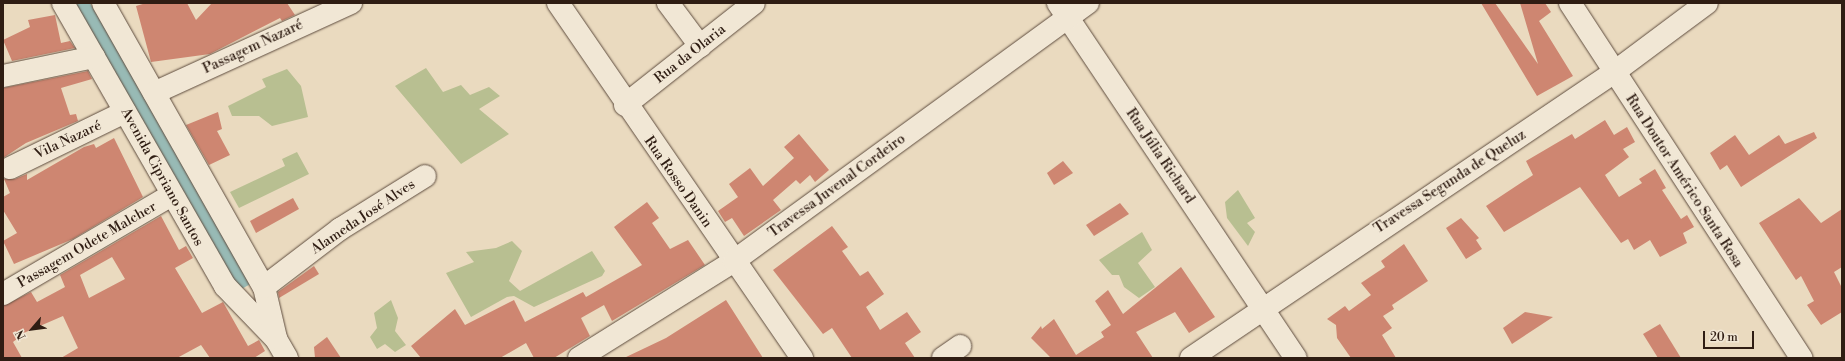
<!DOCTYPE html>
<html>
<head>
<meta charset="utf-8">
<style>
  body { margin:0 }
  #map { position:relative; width:1845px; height:361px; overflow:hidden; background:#eadabf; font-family:"Libre Bodoni",serif }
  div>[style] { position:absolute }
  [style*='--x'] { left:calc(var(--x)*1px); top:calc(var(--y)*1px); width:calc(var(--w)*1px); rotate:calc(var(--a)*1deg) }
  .green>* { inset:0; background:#b8bf91 }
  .water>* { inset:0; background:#98bab5 }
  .building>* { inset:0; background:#ce8671 }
  .roads { filter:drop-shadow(0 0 1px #5e4c3e) drop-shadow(0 0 1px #5e4c3e) }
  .minor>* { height:22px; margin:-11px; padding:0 11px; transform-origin:11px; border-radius:11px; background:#f1e7d5 }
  span { translate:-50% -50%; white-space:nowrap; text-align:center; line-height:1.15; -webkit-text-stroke:3.5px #f1e7d5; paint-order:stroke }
  .street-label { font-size:14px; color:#2f1d13 }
  .frame { position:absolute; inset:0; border:4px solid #2f1d13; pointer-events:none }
  .north { position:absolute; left:12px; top:309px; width:40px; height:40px; -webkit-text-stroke:3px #f1e7d5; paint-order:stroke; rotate:242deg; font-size:11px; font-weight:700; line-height:16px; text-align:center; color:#2f1d13 }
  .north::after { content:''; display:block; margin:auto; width:14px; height:18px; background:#2f1d13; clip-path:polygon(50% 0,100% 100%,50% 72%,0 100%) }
  .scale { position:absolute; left:1703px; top:331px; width:51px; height:18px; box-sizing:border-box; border:2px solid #2f1d13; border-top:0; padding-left:5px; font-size:12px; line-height:14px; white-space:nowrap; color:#2f1d13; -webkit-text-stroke:3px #f1e7d5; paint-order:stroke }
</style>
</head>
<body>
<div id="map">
  <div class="green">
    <div style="clip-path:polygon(426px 68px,443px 92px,461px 85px,470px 95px,489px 87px,500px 96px,479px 109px,509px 134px,461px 164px,395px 86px)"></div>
    <div style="clip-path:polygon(287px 69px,301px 86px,308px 117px,272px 126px,259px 116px,232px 116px,228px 106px,266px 87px,262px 79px)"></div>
    <div style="clip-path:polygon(297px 152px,309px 174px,239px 208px,230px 192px,285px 166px,282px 159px)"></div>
    <div style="clip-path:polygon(1238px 190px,1255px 218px,1247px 223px,1255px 232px,1248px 246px,1227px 218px,1225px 202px)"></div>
    <div style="clip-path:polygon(1142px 232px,1152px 250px,1138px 263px,1155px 287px,1139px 298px,1124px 287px,1119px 275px,1112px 275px,1099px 260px)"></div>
    <div style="clip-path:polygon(512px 241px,522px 251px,509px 281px,520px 291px,592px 251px,605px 271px,602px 276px,534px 307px,514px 296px,507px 297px,471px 317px,446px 273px,474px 262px,466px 252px,496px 248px)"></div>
    <div style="clip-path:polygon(391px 300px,398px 318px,395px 331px,406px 345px,395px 352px,385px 344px,377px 349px,370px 337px,377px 328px,374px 313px)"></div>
  </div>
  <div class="water">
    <div style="clip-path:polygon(70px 3px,90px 3px,254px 282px,238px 291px)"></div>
  </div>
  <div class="building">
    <div style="clip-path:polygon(146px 3px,187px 3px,196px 20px,212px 3px,287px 3px,295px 15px,282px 21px,280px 18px,210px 54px,151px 62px,136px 6px)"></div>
    <div style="clip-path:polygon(1481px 3px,1495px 3px,1538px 64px,1520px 3px,1545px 3px,1551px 12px,1539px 21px,1573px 76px,1537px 96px)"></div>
    <div style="clip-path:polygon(55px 15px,61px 43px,70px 41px,75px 48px,12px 61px,3px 40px,30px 27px,28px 20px)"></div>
    <div style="clip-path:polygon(88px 71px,92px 79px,61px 88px,70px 115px,76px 114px,78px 121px,26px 143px,3px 158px,3px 88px)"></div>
    <div style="clip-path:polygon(218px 112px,222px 129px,217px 131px,230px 155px,209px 165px,186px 125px)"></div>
    <div style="clip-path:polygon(1605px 120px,1614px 135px,1627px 127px,1635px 142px,1623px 149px,1629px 157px,1605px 175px,1619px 197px,1642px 183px,1639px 179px,1655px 169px,1666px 188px,1662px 190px,1681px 219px,1687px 215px,1694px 227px,1683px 233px,1687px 243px,1660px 257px,1650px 240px,1634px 250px,1628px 239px,1621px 243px,1580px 187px,1504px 232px,1486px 206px,1533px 175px,1526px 161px,1572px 134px,1575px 139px)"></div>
    <div style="clip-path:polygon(1814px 132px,1817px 138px,1741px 187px,1727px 165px,1720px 170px,1710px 153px,1735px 135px,1749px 155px,1779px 135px,1785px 144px)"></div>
    <div style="clip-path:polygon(799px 134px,829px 170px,815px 182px,810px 175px,800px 184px,796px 180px,773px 200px,781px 210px,744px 236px,732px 218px,725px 222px,718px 211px,738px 197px,729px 184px,750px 168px,763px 186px,794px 158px,784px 147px)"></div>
    <div style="clip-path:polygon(114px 138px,143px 197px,73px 239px,14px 264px,3px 241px,17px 233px,3px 210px,3px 197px,10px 193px,4px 179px,15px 179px,27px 174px,27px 180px,84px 147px,94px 144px,96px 148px)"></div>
    <div style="clip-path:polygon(1063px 161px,1073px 173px,1054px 185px,1047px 173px)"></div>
    <div style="clip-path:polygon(293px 198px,299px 209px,256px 233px,250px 221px)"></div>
    <div style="clip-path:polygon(1799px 198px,1821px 223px,1842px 209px,1842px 267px,1834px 272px,1842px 288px,1842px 312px,1821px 325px,1807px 305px,1814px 301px,1801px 276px,1796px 280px,1759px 223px)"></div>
    <div style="clip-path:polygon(647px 202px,659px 218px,652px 223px,670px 249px,688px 240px,705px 265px,612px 321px,604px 305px,581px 318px,590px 336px,567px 350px,554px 358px,534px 358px,526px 343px,500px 358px,421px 358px,411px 346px,455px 309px,465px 325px,514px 300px,525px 322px,583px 292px,586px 297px,642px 265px,614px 227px)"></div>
    <div style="clip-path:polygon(1120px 203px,1129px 214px,1094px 236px,1086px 225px)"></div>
    <div style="clip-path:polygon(evenodd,161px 216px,179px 250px,186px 246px,193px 258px,175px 268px,202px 313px,223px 302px,248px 346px,259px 340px,265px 351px,254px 358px,210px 358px,201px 345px,177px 358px,61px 358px,78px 348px,63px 316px,26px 332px,13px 342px,22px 358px,3px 358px,3px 306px,31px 292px,37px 302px,65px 287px,60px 275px,161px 216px,112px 257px,125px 279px,89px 298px,80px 275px,112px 257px)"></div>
    <div style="clip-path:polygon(1461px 218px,1479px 238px,1476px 240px,1482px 249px,1466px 259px,1446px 228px)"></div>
    <div style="clip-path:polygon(832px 226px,848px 247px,842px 251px,860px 276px,868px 271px,884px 294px,866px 307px,880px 330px,907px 312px,921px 332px,905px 343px,915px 358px,852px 358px,832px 328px,823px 334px,773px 270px)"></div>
    <div style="clip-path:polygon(1404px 244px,1428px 281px,1392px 305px,1394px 309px,1383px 316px,1392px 328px,1382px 335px,1396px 358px,1351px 358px,1337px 338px,1336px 325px,1327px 319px,1345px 306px,1349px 311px,1371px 295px,1361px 283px,1385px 267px,1381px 261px)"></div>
    <div style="clip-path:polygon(314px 266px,319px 274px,279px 298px,278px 292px)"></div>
    <div style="clip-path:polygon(1181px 267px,1215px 317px,1189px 333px,1175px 312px,1136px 332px,1153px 358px,1051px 358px,1031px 338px,1041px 326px,1042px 329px,1054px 319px,1076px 355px,1104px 337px,1101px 332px,1111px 325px,1095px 301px,1108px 290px,1123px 314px)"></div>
    <div style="clip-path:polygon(726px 300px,763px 358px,624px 358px,666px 338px)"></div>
    <div style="clip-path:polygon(1525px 312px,1553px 317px,1512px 344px,1503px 328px)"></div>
    <div style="clip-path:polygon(1660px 324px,1681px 358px,1658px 358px,1643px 334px)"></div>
    <div style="clip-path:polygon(327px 337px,341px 358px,315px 358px,314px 347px)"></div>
  </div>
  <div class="roads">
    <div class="minor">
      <div style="--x:63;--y:3;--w:326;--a:60.2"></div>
      <div style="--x:225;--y:286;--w:74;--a:46.1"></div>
      <div style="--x:276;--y:339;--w:22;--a:60"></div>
      <div style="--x:103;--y:3;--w:326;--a:60.5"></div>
      <div style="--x:264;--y:287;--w:52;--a:76.8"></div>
      <div style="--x:558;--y:3;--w:431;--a:55.5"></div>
      <div style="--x:668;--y:3;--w:54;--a:53.3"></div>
      <div style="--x:1058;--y:3;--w:427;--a:56.2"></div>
      <div style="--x:1570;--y:3;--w:424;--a:56.9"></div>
      <div style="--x:3;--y:76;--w:93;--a:-11.8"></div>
      <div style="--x:154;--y:93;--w:217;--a:-24.6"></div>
      <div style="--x:625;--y:105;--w:164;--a:-38.3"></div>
      <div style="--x:10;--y:168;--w:128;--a:-26"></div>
      <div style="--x:264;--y:287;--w:96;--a:-37.3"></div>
      <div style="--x:340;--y:229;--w:100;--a:-31.9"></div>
      <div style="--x:3;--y:294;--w:194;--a:-30.4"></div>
      <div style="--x:579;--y:358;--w:183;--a:-32"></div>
      <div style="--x:734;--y:261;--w:438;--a:-36.1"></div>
      <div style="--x:943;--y:358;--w:21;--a:-35"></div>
      <div style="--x:1191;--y:358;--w:509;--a:-34.03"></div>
      <div style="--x:1613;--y:73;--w:117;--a:-36.7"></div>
    </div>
  </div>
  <div class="street-label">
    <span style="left:253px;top:47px;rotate:-25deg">Passagem Nazaré</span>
    <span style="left:690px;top:54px;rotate:-38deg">Rua da Olaria</span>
    <span style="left:68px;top:140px;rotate:-25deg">Vila Nazaré</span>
    <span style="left:1160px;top:156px;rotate:56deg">Rua Júlia Richard</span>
    <span style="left:162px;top:177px;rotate:61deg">Avenida Cipriano Santos</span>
    <span style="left:1684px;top:181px;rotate:57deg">Rua Doutor Américo Santa Rosa</span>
    <span style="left:678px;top:182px;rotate:55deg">Rua Rosso Danin</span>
    <span style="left:1450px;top:182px;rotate:-33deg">Travessa Segunda de Queluz</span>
    <span style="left:837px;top:186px;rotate:-36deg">Travessa Juvenal Cordeiro</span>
    <span style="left:363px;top:217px;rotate:-34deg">Alameda José Alves</span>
    <span style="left:87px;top:245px;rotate:-30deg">Passagem Odete Malcher</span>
  </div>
  <div class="frame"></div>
  <div class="north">N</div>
  <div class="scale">20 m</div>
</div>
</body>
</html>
